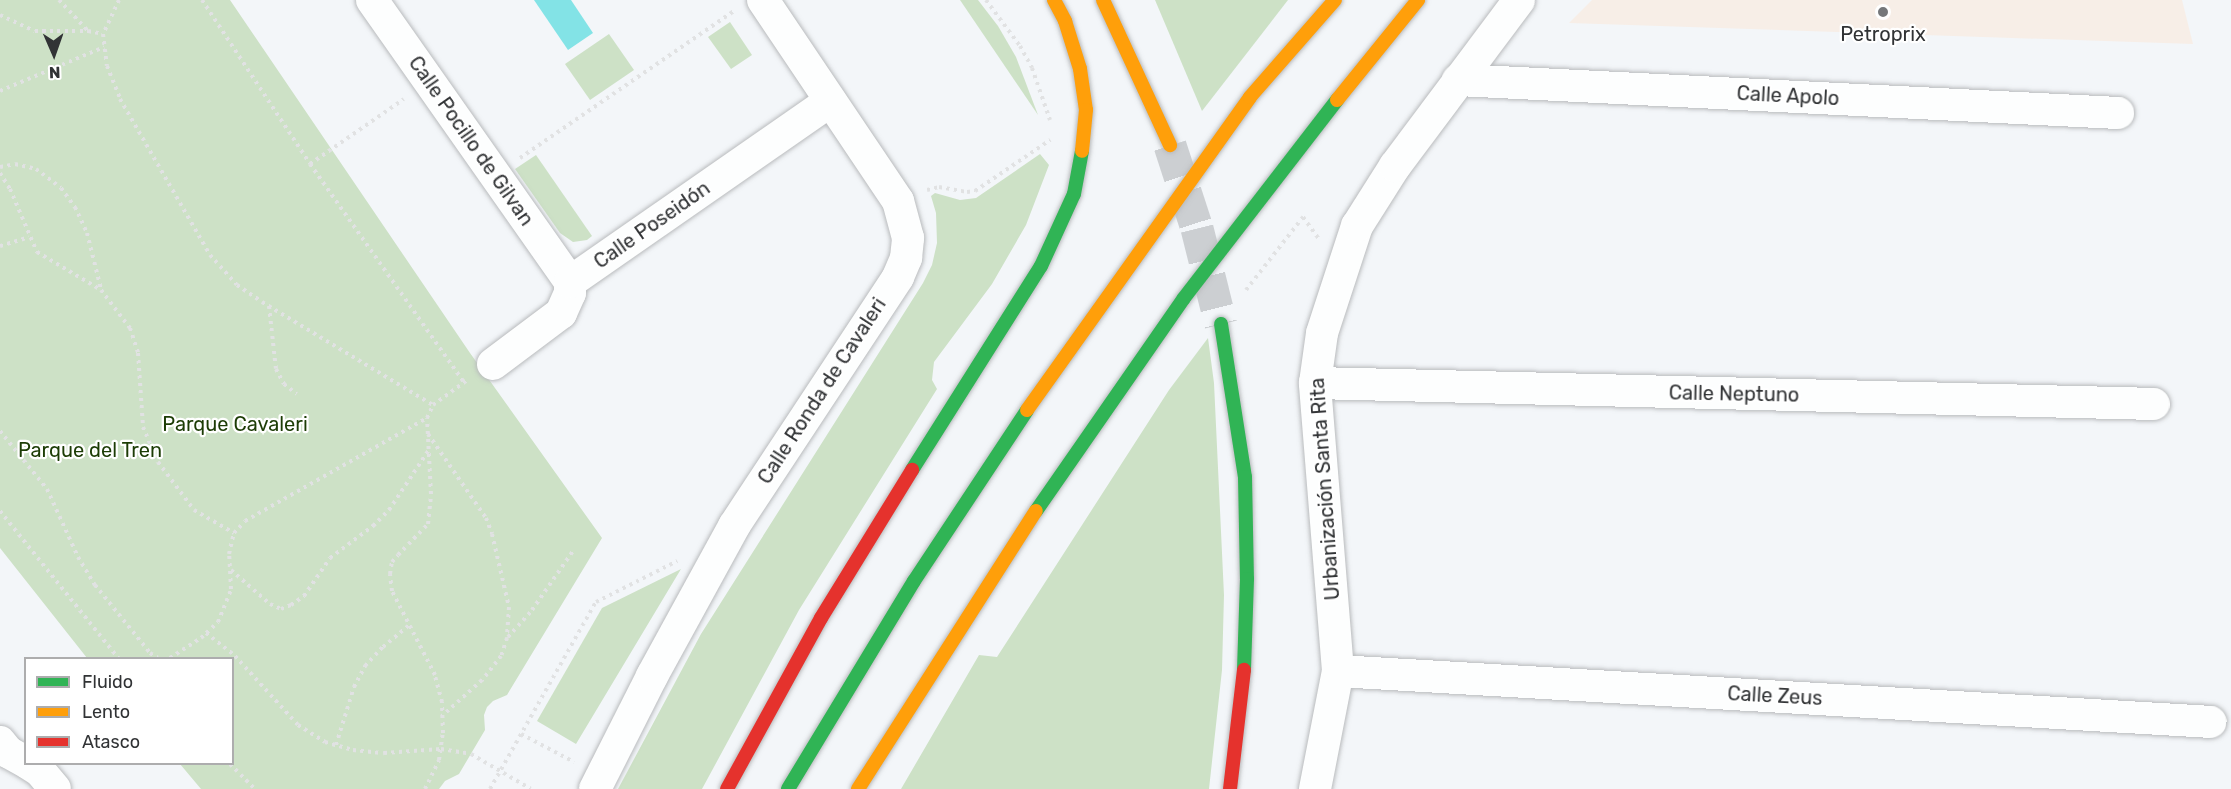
<!DOCTYPE html>
<html>
<head>
<meta charset="utf-8">
<style>
  body { margin:0 }
  #map { position:relative; width:2231px; height:789px; overflow:hidden; background:#f3f6f9; font-family:Rubik,sans-serif }
  div>[style] { position:absolute }
  [style*='--x'] { left:calc(var(--x)*1px); top:calc(var(--y)*1px); width:calc(var(--w)*1px); rotate:calc(var(--a)*1deg) }
  .commercial>* { inset:0; background:#f7eee7 }
  .green>* { inset:0; background:#cde1c6 }
  .water>* { inset:0; background:#83e3e6 }
  .secondary-tunnel>* { height:33px; margin-top:-16.5px; transform-origin:0; background:repeating-linear-gradient(90deg,#cccfd2 0 33px,transparent 0 49px) }
  .path>* { height:4px; margin-top:-2px; transform-origin:0; background:repeating-linear-gradient(90deg,#e1e2e3 0 3px,transparent 0 7.5px) }
  .roads { filter:drop-shadow(0 0 2px #b9bbbd) drop-shadow(0 0 2px #b9bbbd) }
  .street>* { height:32px; margin:-16px; padding:0 16px; transform-origin:16px; border-radius:16px; background:#fdfefe }
  .fast>* { height:14px; margin:-7px; padding:0 7px; transform-origin:7px; border-radius:7px; background:#30b455 }
  .slow>* { height:14px; margin:-7px; padding:0 7px; transform-origin:7px; border-radius:7px; background:#ff9f0a }
  .jam>* { height:14px; margin:-7px; padding:0 7px; transform-origin:7px; border-radius:7px; background:#e5322d }
  .dots>* { width:16px; height:16px; translate:-50% -50%; box-sizing:border-box; border:3px solid #fff; border-radius:50% }
  span { translate:-50% -50%; white-space:nowrap; text-align:center; line-height:1.15; -webkit-text-stroke:4.5px #fff; paint-order:stroke }
  .poi-label { font-size:20px; color:#313335 }
  .street-label { font-size:20px; color:#313335 }
  .park-label { font-size:20px; color:#1c3c05 }
  .legend { position:absolute; left:24px; top:657px; width:210px; height:108px; box-sizing:border-box; background:#fff; border:2px solid #adadae; margin:0; padding:8px 10px; list-style:none; font-size:18px; color:#313335 }
  .legend li { display:flex; align-items:center; gap:12px; height:30px }
  .legend b { width:30px; border:2px solid #adadae }
  .north { position:absolute; left:24px; top:24px; width:60px; height:60px; -webkit-text-stroke:4px #fff; paint-order:stroke; rotate:178deg; font-size:16px; font-weight:700; line-height:24px; text-align:center; color:#313335 }
  .north::after { content:''; display:block; margin:auto; width:21px; height:27px; background:#313335; clip-path:polygon(50% 0,100% 100%,50% 72%,0 100%) }
</style>
</head>
<body>
<div id="map">
  <div class="commercial">
    <div style="clip-path:polygon(1592px 0,2182px 0,2193px 44px,1569px 23px)"></div>
  </div>
  <div class="green">
    <div style="clip-path:polygon(0 0,230px 0,470px 353px,602px 538px,507px 695px,493px 701px,487px 707px,484px 715px,485px 730px,459px 774px,445px 781px,439px 789px,201px 789px,180px 764px,232px 764px,232px 658px,87px 658px,0 548px)"></div>
    <div style="clip-path:polygon(960px 0,978px 0,998px 26px,1016px 57px,1038px 115px)"></div>
    <div style="clip-path:polygon(1155px 0,1288px 0,1202px 111px)"></div>
    <div style="clip-path:polygon(730px 22px,752px 55px,731px 69px,708px 37px)"></div>
    <div style="clip-path:polygon(609px 34px,634px 70px,590px 100px,565px 64px)"></div>
    <div style="clip-path:polygon(1040px 154px,1049px 165px,1026px 225px,992px 284px,934px 362px,932px 380px,937px 389px,799px 610px,702px 789px,618px 789px,701px 634px,923px 283px,932px 265px,937px 243px,936px 213px,931px 196px,935px 193px,960px 200px,976px 198px)"></div>
    <div style="clip-path:polygon(536px 155px,592px 236px,587px 240px,573px 242px,560px 233px,515px 169px)"></div>
    <div style="clip-path:polygon(1208px 338px,1214px 383px,1224px 595px,1222px 670px,1209px 789px,901px 789px,979px 655px,997px 657px,1169px 390px)"></div>
    <div style="clip-path:polygon(681px 569px,576px 744px,537px 721px,602px 608px)"></div>
  </div>
  <div class="water">
    <div style="clip-path:polygon(534px 0,571px 0,593px 33px,568px 50px)"></div>
  </div>
  <div class="secondary-tunnel">
    <div style="--x:1170;--y:145;--w:87;--a:72"></div>
    <div style="--x:1197;--y:228;--w:99;--a:76"></div>
  </div>
  <div class="path">
    <div style="--x:59;--y:0;--w:42;--a:46.9"></div>
    <div style="--x:88;--y:31;--w:15;--a:11"></div>
    <div style="--x:119;--y:0;--w:38;--a:115"></div>
    <div style="--x:103;--y:34;--w:32;--a:83"></div>
    <div style="--x:107;--y:66;--w:35;--a:68"></div>
    <div style="--x:120;--y:99;--w:180;--a:60"></div>
    <div style="--x:210;--y:255;--w:40;--a:48"></div>
    <div style="--x:237;--y:285;--w:30;--a:34"></div>
    <div style="--x:262;--y:302;--w:200;--a:31.1"></div>
    <div style="--x:202;--y:0;--w:196;--a:56.6"></div>
    <div style="--x:310;--y:164;--w:266;--a:54.8"></div>
    <div style="--x:986;--y:0;--w:57;--a:53.5"></div>
    <div style="--x:1020;--y:46;--w:25;--a:61"></div>
    <div style="--x:1032;--y:68;--w:55;--a:70.9"></div>
    <div style="--x:0;--y:15;--w:38;--a:25"></div>
    <div style="--x:35;--y:31;--w:53;--a:0"></div>
    <div style="--x:0;--y:91;--w:113;--a:-22.9"></div>
    <div style="--x:520;--y:158;--w:260;--a:-34.5"></div>
    <div style="--x:310;--y:164;--w:114;--a:-34.7"></div>
    <div style="--x:0;--y:167;--w:15;--a:-11"></div>
    <div style="--x:15;--y:164;--w:22;--a:13"></div>
    <div style="--x:36;--y:169;--w:31;--a:37"></div>
    <div style="--x:61;--y:188;--w:24;--a:54"></div>
    <div style="--x:75;--y:207;--w:29;--a:65"></div>
    <div style="--x:87;--y:233;--w:58;--a:76"></div>
    <div style="--x:0;--y:173;--w:19;--a:58"></div>
    <div style="--x:10;--y:189;--w:69;--a:66.8"></div>
    <div style="--x:37;--y:252;--w:74;--a:30.7"></div>
    <div style="--x:101;--y:290;--w:48;--a:52.7"></div>
    <div style="--x:130;--y:328;--w:26;--a:72"></div>
    <div style="--x:138;--y:353;--w:74;--a:86.1"></div>
    <div style="--x:143;--y:427;--w:38;--a:67"></div>
    <div style="--x:158;--y:462;--w:60;--a:53.1"></div>
    <div style="--x:194;--y:510;--w:46;--a:29.9"></div>
    <div style="--x:927;--y:190;--w:12;--a:-14"></div>
    <div style="--x:939;--y:187;--w:28;--a:10"></div>
    <div style="--x:967;--y:192;--w:8;--a:-7"></div>
    <div style="--x:975;--y:191;--w:91;--a:-34.2"></div>
    <div style="--x:0;--y:246;--w:30;--a:-17"></div>
    <div style="--x:1246;--y:290;--w:93;--a:-52"></div>
    <div style="--x:1303;--y:217;--w:27;--a:54"></div>
    <div style="--x:269;--y:306;--w:63;--a:83.7"></div>
    <div style="--x:276;--y:369;--w:17;--a:62"></div>
    <div style="--x:284;--y:384;--w:16;--a:38"></div>
    <div style="--x:0;--y:431;--w:75;--a:51"></div>
    <div style="--x:47;--y:489;--w:75;--a:65.5"></div>
    <div style="--x:78;--y:557;--w:33;--a:59"></div>
    <div style="--x:95;--y:585;--w:87;--a:51"></div>
    <div style="--x:150;--y:653;--w:9;--a:32"></div>
    <div style="--x:428;--y:434;--w:102;--a:55.4"></div>
    <div style="--x:486;--y:518;--w:17;--a:69"></div>
    <div style="--x:492;--y:534;--w:75;--a:76.9"></div>
    <div style="--x:509;--y:607;--w:31;--a:94"></div>
    <div style="--x:507;--y:638;--w:19;--a:108"></div>
    <div style="--x:501;--y:656;--w:31;--a:128"></div>
    <div style="--x:482;--y:680;--w:54;--a:138"></div>
    <div style="--x:0;--y:511;--w:189;--a:51.2"></div>
    <div style="--x:231;--y:570;--w:52;--a:41.1"></div>
    <div style="--x:270;--y:604;--w:12;--a:24"></div>
    <div style="--x:281;--y:609;--w:11;--a:-22"></div>
    <div style="--x:291;--y:605;--w:16;--a:-35"></div>
    <div style="--x:304;--y:596;--w:46;--a:-55.6"></div>
    <div style="--x:330;--y:558;--w:54;--a:-36.7"></div>
    <div style="--x:373;--y:526;--w:23;--a:-45"></div>
    <div style="--x:389;--y:510;--w:71;--a:-56.5"></div>
    <div style="--x:206;--y:633;--w:37;--a:38"></div>
    <div style="--x:235;--y:656;--w:93;--a:47.6"></div>
    <div style="--x:298;--y:725;--w:32;--a:32"></div>
    <div style="--x:325;--y:742;--w:29;--a:16"></div>
    <div style="--x:353;--y:750;--w:31;--a:6"></div>
    <div style="--x:384;--y:753;--w:57;--a:-4"></div>
    <div style="--x:441;--y:749;--w:30;--a:9"></div>
    <div style="--x:471;--y:754;--w:69;--a:30.3"></div>
    <div style="--x:508;--y:637;--w:36;--a:-48"></div>
    <div style="--x:532;--y:610;--w:72;--a:-55.2"></div>
    <div style="--x:170;--y:658;--w:37;--a:-33"></div>
    <div style="--x:201;--y:638;--w:23;--a:-43"></div>
    <div style="--x:218;--y:622;--w:35;--a:-68"></div>
    <div style="--x:231;--y:589;--w:35;--a:-93"></div>
    <div style="--x:229;--y:554;--w:22;--a:-77"></div>
    <div style="--x:234;--y:533;--w:16;--a:-47"></div>
    <div style="--x:245;--y:521;--w:209;--a:-29.5"></div>
    <div style="--x:521;--y:734;--w:60;--a:27.8"></div>
    <div style="--x:336;--y:745;--w:61;--a:-72.8"></div>
    <div style="--x:354;--y:687;--w:24;--a:-62"></div>
    <div style="--x:365;--y:666;--w:26;--a:-47"></div>
    <div style="--x:383;--y:647;--w:35;--a:-40"></div>
    <div style="--x:230;--y:764;--w:35;--a:45"></div>
    <div style="--x:425;--y:789;--w:32;--a:-64"></div>
    <div style="--x:439;--y:760;--w:27;--a:-82"></div>
    <div style="--x:443;--y:733;--w:31;--a:-92"></div>
    <div style="--x:442;--y:702;--w:28;--a:-105"></div>
    <div style="--x:435;--y:675;--w:94;--a:-117.1"></div>
    <div style="--x:392;--y:591;--w:17;--a:-97"></div>
    <div style="--x:390;--y:574;--w:12;--a:-81"></div>
    <div style="--x:392;--y:562;--w:9;--a:-49"></div>
    <div style="--x:398;--y:555;--w:43;--a:-45.9"></div>
    <div style="--x:428;--y:524;--w:30;--a:-84"></div>
    <div style="--x:431;--y:494;--w:76;--a:-93"></div>
    <div style="--x:427;--y:418;--w:14;--a:-65"></div>
    <div style="--x:433;--y:405;--w:41;--a:-36"></div>
    <div style="--x:490;--y:789;--w:215;--a:-60.5"></div>
    <div style="--x:596;--y:602;--w:91;--a:-26.8"></div>
  </div>
  <div class="roads">
    <div class="street">
      <div style="--x:372;--y:0;--w:345;--a:54.9"></div>
      <div style="--x:1458;--y:80;--w:661;--a:2.86"></div>
      <div style="--x:493;--y:364;--w:85;--a:-36.9"></div>
      <div style="--x:561;--y:313;--w:22;--a:-66"></div>
      <div style="--x:570;--y:293;--w:11;--a:-90"></div>
      <div style="--x:570;--y:282;--w:317;--a:-34.8"></div>
      <div style="--x:1315;--y:383;--w:839;--a:1.43"></div>
      <div style="--x:1338;--y:671;--w:874;--a:3.34"></div>
      <div style="--x:0;--y:742;--w:13;--a:51"></div>
      <div style="--x:8;--y:752;--w:21;--a:29"></div>
      <div style="--x:29;--y:764;--w:13;--a:32"></div>
      <div style="--x:40;--y:771;--w:23;--a:50"></div>
      <div style="--x:595;--y:789;--w:127;--a:-63.2"></div>
      <div style="--x:652;--y:676;--w:171;--a:-61.3"></div>
      <div style="--x:734;--y:526;--w:298;--a:-56.6"></div>
      <div style="--x:898;--y:277;--w:21;--a:-67"></div>
      <div style="--x:906;--y:258;--w:20;--a:-84"></div>
      <div style="--x:908;--y:238;--w:38;--a:-105"></div>
      <div style="--x:898;--y:201;--w:242;--a:-123.9"></div>
      <div style="--x:1315;--y:789;--w:120;--a:-79"></div>
      <div style="--x:1338;--y:671;--w:289;--a:-94.6"></div>
      <div style="--x:1315;--y:383;--w:50;--a:-82"></div>
      <div style="--x:1322;--y:333;--w:113;--a:-71.9"></div>
      <div style="--x:1357;--y:226;--w:71;--a:-57.7"></div>
      <div style="--x:1395;--y:166;--w:207;--a:-53.2"></div>
    </div>
    <div class="fast">
      <div style="--x:1221;--y:324;--w:155;--a:81.1"></div>
      <div style="--x:1245;--y:477;--w:102;--a:88.9"></div>
      <div style="--x:1247;--y:579;--w:91;--a:91.9"></div>
      <div style="--x:912;--y:470;--w:241;--a:-57.7"></div>
      <div style="--x:1041;--y:266;--w:79;--a:-65.4"></div>
      <div style="--x:1074;--y:194;--w:44;--a:-79.5"></div>
      <div style="--x:1036;--y:511;--w:259;--a:-55.2"></div>
      <div style="--x:1184;--y:298;--w:250;--a:-52.3"></div>
      <div style="--x:788;--y:789;--w:243;--a:-58.8"></div>
      <div style="--x:914;--y:581;--w:205;--a:-56.5"></div>
    </div>
    <div class="slow">
      <div style="--x:1054;--y:0;--w:24;--a:62"></div>
      <div style="--x:1065;--y:21;--w:50;--a:72.6"></div>
      <div style="--x:1080;--y:69;--w:41;--a:81.7"></div>
      <div style="--x:1086;--y:110;--w:41;--a:95.6"></div>
      <div style="--x:1103;--y:0;--w:160;--a:65.2"></div>
      <div style="--x:1337;--y:100;--w:129;--a:-51"></div>
      <div style="--x:1027;--y:410;--w:384;--a:-54.5"></div>
      <div style="--x:1250;--y:97;--w:129;--a:-48.8"></div>
      <div style="--x:858;--y:789;--w:330;--a:-57.4"></div>
    </div>
    <div class="jam">
      <div style="--x:727;--y:789;--w:195;--a:-61.2"></div>
      <div style="--x:821;--y:618;--w:174;--a:-58.4"></div>
      <div style="--x:1230;--y:789;--w:120;--a:-83.3"></div>
    </div>
  </div>
  <div class="dots">
    <div style="left:1883px;top:12px;background:#75777a"></div>
  </div>
  <div class="poi-label">
    <span style="left:1883px;top:34px">Petroprix</span>
  </div>
  <div class="street-label">
    <span style="left:1788px;top:96px;rotate:3deg">Calle Apolo</span>
    <span style="left:471px;top:141px;rotate:55deg">Calle Pocillo de Gilvan</span>
    <span style="left:652px;top:225px;rotate:-35deg">Calle Poseidón</span>
    <span style="left:822px;top:391px;rotate:-57deg">Calle Ronda de Cavaleri</span>
    <span style="left:1734px;top:394px;rotate:1deg">Calle Neptuno</span>
    <span style="left:1325px;top:489px;rotate:-94deg">Urbanización Santa Rita</span>
    <span style="left:1775px;top:696px;rotate:3deg">Calle Zeus</span>
  </div>
  <div class="park-label">
    <span style="left:235px;top:424px">Parque Cavaleri</span>
    <span style="left:90px;top:450px">Parque del Tren</span>
  </div>
  <ul class="legend">
  <li><b style="height:8px;background:#30b455"></b>Fluido</li>
  <li><b style="height:8px;background:#ff9f0a"></b>Lento</li>
  <li><b style="height:8px;background:#e5322d"></b>Atasco</li>
  </ul>
  <div class="north">N</div>
</div>
</body>
</html>
